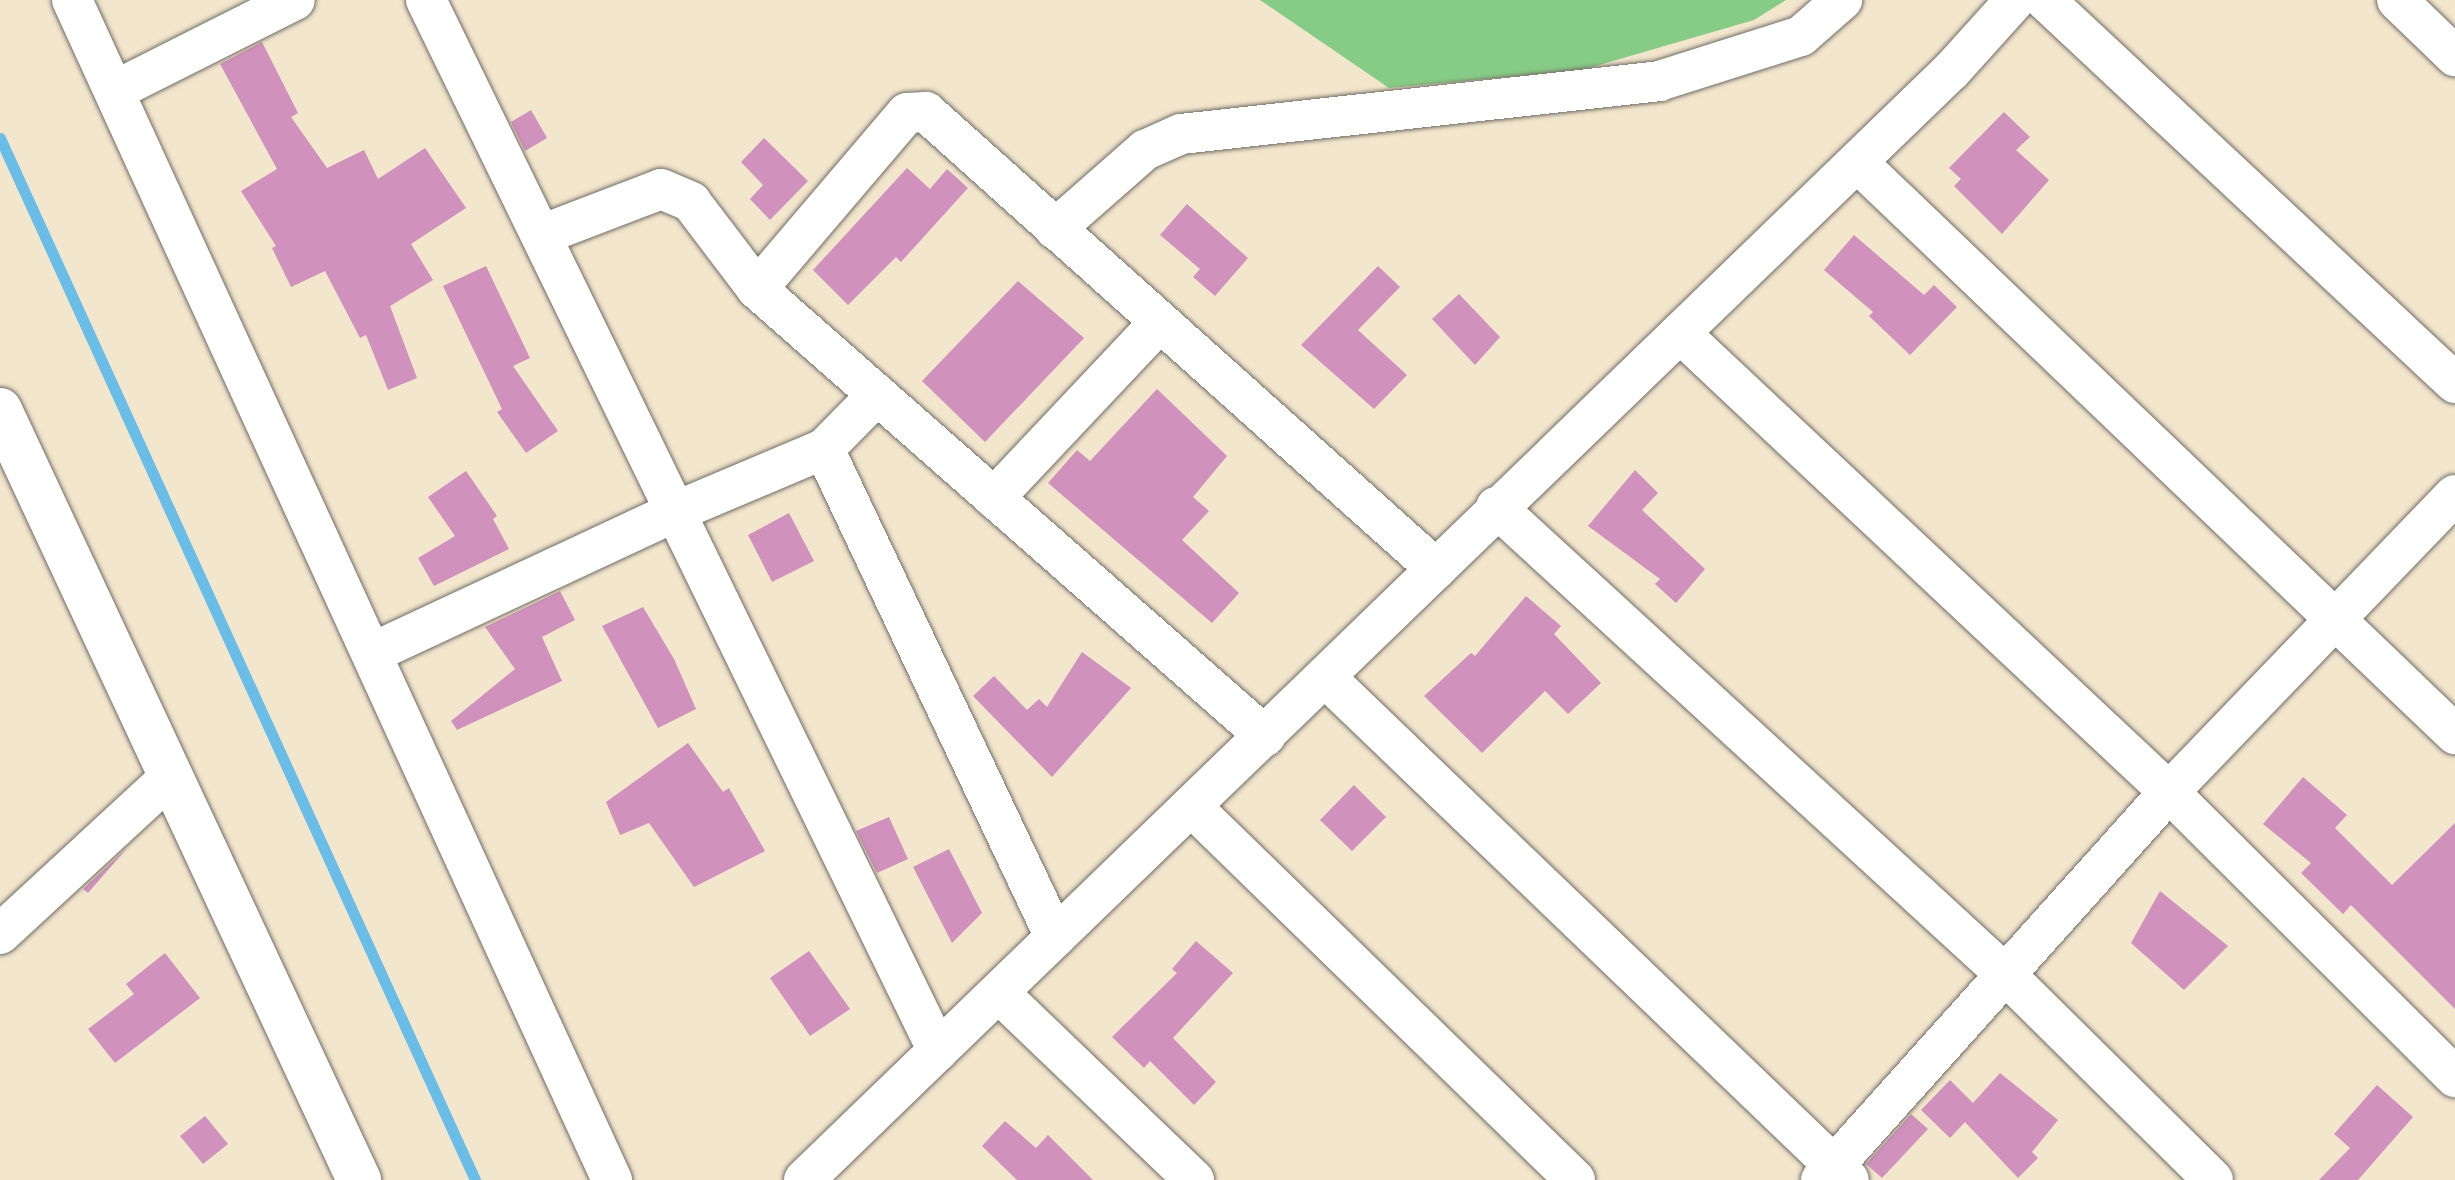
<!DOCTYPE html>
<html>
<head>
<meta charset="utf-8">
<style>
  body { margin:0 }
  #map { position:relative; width:2455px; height:1180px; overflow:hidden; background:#f2e6cd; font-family:Mali,sans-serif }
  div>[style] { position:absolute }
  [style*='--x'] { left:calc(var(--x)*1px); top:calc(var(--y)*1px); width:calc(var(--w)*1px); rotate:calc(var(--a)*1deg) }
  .green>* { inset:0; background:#87cc86 }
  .stream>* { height:11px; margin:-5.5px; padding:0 5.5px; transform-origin:5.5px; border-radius:5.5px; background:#6abde6 }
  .building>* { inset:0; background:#d092bc }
  .roads { filter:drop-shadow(0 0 2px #716c64) drop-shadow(0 0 2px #716c64) }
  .minor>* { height:40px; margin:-20px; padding:0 20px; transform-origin:20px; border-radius:20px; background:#fff }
  .primary>* { height:44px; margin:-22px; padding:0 22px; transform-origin:22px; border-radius:22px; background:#fff }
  span { translate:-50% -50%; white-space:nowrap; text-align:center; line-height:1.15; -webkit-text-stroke:6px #fff; paint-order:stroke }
</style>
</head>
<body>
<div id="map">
  <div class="green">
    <div style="clip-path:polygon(1260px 0,1786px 0,1754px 20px,1582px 70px,1389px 88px)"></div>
  </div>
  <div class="stream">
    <div style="--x:0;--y:138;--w:1145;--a:65.49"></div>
  </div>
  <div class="building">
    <div style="clip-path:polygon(262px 42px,298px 113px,291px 117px,327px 168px,364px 150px,378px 179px,425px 148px,466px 208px,411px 244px,433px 280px,390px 306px,417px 378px,388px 390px,366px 335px,360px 338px,325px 271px,291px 287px,272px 248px,276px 246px,241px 191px,277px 169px,220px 64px)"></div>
    <div style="clip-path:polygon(531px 110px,547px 138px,525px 151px,511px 122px)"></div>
    <div style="clip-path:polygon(2004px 112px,2030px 137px,2016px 150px,2049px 180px,2002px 234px,1954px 186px,1961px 179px,1949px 168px)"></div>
    <div style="clip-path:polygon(764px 138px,808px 181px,770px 220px,750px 199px,763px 185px,741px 162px)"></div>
    <div style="clip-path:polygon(907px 168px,930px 189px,947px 169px,968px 188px,901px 262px,896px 257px,848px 305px,813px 270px)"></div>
    <div style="clip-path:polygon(1187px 204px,1248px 258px,1215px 296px,1193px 277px,1200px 269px,1160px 235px)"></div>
    <div style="clip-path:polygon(1854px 235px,1924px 295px,1934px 285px,1957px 307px,1910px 355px,1869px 316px,1873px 312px,1824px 270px)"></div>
    <div style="clip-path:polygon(486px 266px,530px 358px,513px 366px,558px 431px,526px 453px,497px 412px,502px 409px,443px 286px)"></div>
    <div style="clip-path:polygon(1378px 266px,1400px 287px,1358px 330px,1407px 375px,1374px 409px,1301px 345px)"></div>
    <div style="clip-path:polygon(1018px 281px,1084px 338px,985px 442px,922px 381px)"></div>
    <div style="clip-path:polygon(1459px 294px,1500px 337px,1475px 365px,1432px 319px)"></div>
    <div style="clip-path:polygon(1157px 389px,1227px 456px,1193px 497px,1209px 511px,1182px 540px,1239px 593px,1212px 623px,1048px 483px,1077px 450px,1090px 461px)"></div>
    <div style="clip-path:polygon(1635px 470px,1658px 493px,1642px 510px,1705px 569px,1676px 603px,1655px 584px,1660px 579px,1588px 526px)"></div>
    <div style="clip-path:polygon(466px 471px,497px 516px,493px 519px,509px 549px,434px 586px,418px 558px,455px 536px,428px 497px)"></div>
    <div style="clip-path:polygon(789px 513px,814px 561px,772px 582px,748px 535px)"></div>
    <div style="clip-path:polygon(560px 591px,575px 620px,542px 637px,562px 681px,457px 730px,451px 721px,515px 669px,485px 627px)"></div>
    <div style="clip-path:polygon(1526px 596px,1561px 626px,1554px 634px,1601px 683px,1568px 714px,1545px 691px,1482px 753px,1424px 696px,1471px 653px,1475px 656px)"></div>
    <div style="clip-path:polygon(643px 607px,674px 659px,696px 709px,658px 728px,602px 626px)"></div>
    <div style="clip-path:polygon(1082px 652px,1131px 688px,1052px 777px,973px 696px,994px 676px,1027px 710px,1039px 699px,1047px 707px)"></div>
    <div style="clip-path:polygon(688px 743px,723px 792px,729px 788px,765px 851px,694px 887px,649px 823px,620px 835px,606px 802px)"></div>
    <div style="clip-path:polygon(2303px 777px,2347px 815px,2335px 828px,2392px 885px,2455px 823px,2455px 1009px,2351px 905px,2343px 914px,2301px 873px,2311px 863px,2263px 824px)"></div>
    <div style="clip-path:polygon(1354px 785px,1386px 817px,1352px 851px,1320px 820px)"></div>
    <div style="clip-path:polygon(889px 817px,908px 859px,877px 873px,856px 831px)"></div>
    <div style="clip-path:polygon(127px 848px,88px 893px,83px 889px)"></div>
    <div style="clip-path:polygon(949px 849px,982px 913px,952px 943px,913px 867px)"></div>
    <div style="clip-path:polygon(2160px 891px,2228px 946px,2184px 990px,2131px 943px)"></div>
    <div style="clip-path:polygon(1196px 941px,1233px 973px,1173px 1038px,1216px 1082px,1194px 1105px,1150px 1061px,1144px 1068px,1112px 1037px,1177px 973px,1172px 969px)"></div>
    <div style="clip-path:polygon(809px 951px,850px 1009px,810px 1036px,770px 978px)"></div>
    <div style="clip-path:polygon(165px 953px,200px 998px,115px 1063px,88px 1029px,134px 994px,126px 984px)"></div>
    <div style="clip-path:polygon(2000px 1073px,2058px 1120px,2032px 1152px,2038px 1158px,2018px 1178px,1965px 1122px,1950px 1138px,1921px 1110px,1950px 1080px,1973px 1103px)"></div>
    <div style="clip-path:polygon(2377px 1085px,2413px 1117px,2358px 1180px,2319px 1180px,2350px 1148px,2334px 1134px)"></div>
    <div style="clip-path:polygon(1911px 1114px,1928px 1129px,1882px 1178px,1866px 1164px)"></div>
    <div style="clip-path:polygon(205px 1116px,228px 1144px,203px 1164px,180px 1136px)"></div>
    <div style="clip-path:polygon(1005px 1121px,1036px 1148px,1048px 1135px,1093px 1180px,1017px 1180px,982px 1146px)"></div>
  </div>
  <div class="roads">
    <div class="minor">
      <div style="--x:72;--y:0;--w:1298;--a:65.41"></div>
      <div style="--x:426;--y:0;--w:1169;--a:64.03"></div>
      <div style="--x:2045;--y:0;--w:561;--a:43.05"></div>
      <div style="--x:2397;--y:0;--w:81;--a:44"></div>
      <div style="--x:116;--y:90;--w:200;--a:-26.7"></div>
      <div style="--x:1857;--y:162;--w:828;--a:43.73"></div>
      <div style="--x:1055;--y:229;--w:120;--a:-41.3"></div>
      <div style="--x:1145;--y:150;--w:39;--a:-24"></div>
      <div style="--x:1181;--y:134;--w:481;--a:-6.3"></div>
      <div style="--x:1659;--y:81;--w:149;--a:-17.6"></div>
      <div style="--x:1801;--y:36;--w:55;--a:-41.3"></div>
      <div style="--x:544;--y:234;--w:125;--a:-21"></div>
      <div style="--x:661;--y:189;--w:33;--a:23"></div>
      <div style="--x:691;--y:202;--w:109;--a:52.8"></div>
      <div style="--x:757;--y:289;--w:677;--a:41.35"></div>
      <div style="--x:757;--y:289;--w:231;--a:-49.6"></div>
      <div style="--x:907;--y:113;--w:19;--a:-3"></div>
      <div style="--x:926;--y:112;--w:685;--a:41.86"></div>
      <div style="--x:1680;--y:333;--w:671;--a:43.19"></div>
      <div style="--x:2169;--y:792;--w:404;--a:44.9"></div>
      <div style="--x:824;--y:449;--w:540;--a:64.67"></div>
      <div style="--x:994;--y:498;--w:241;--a:-46.7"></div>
      <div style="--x:1496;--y:507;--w:692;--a:42.54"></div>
      <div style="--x:2006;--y:975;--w:291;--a:44.7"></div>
      <div style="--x:372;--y:653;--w:336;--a:-25"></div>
      <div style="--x:677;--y:511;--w:160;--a:-22.9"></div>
      <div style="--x:824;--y:449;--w:76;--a:-45.5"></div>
      <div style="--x:1325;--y:677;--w:726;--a:43.83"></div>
      <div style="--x:1191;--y:806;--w:536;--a:44.24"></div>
      <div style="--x:0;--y:934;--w:230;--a:-42.7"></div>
      <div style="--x:1000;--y:994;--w:269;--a:43.8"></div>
      <div style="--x:804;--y:1180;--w:1597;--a:-44.04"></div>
      <div style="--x:1952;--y:70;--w:94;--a:-48"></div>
      <div style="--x:1821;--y:1180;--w:521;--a:-48.11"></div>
      <div style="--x:2169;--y:792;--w:412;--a:-46.1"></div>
    </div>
    <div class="primary">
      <div style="--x:0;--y:410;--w:850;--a:65"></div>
    </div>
  </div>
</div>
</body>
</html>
